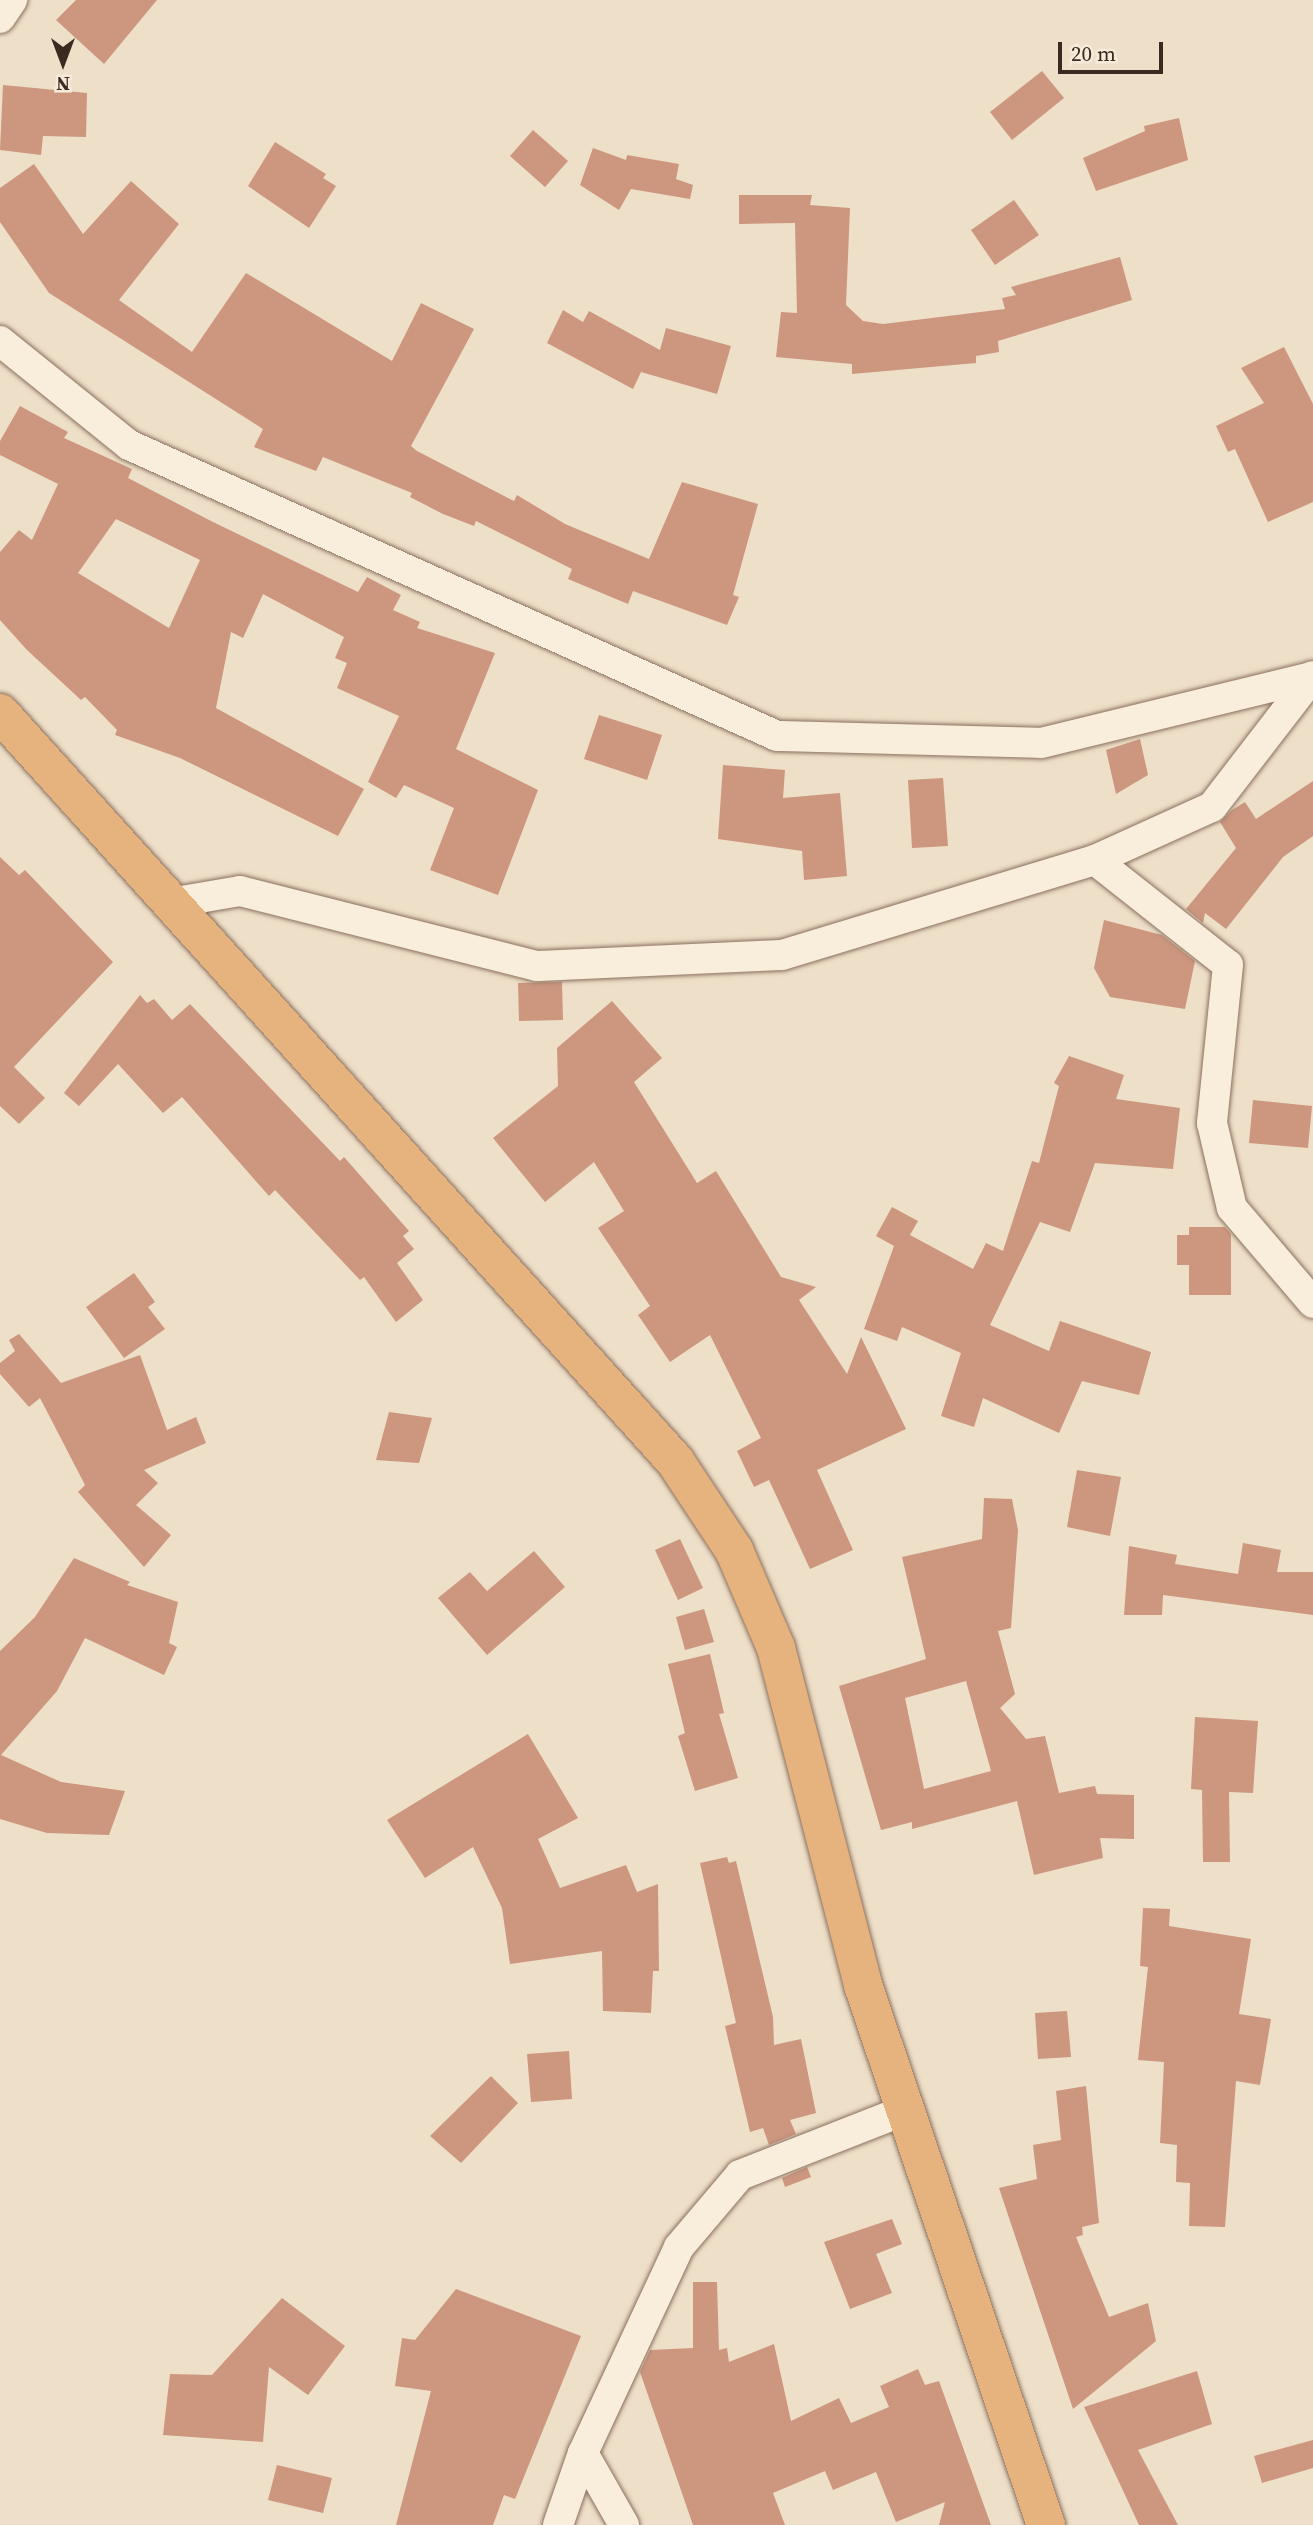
<!DOCTYPE html>
<html>
<head>
<meta charset="utf-8">
<style>
  body { margin:0 }
  #map { position:relative; width:1313px; height:2525px; overflow:hidden; background:#eedfc8; font-family:"Source Serif 4",serif }
  div>[style] { position:absolute }
  [style*='--x'] { left:calc(var(--x)*1px); top:calc(var(--y)*1px); width:calc(var(--w)*1px); rotate:calc(var(--a)*1deg) }
  .building>* { inset:0; background:#cc967f }
  .roads { filter:drop-shadow(0 0 2px #8a705d) drop-shadow(0 0 2px #8a705d) }
  .minor>* { height:30px; margin:-15px; padding:0 15px; transform-origin:15px; border-radius:15px; background:#f9eddb }
  .trunk>* { height:38px; margin:-19px; padding:0 19px; transform-origin:19px; border-radius:19px; background:#e6b27e }
  span { translate:-50% -50%; white-space:nowrap; text-align:center; line-height:1.15; -webkit-text-stroke:5px #f6ead8; paint-order:stroke }
  .north { position:absolute; left:28px; top:28px; width:70px; height:70px; -webkit-text-stroke:5px #f6ead8; paint-order:stroke; rotate:180deg; font-size:19px; font-weight:700; line-height:28px; text-align:center; color:#3b2a20 }
  .north::after { content:''; display:block; margin:auto; width:24px; height:32px; background:#3b2a20; clip-path:polygon(50% 0,100% 100%,50% 72%,0 100%) }
  .scale { position:absolute; left:1058px; top:42px; width:105px; height:32px; box-sizing:border-box; border:4px solid #3b2a20; border-top:0; padding-left:9px; font-size:21px; line-height:24px; white-space:nowrap; color:#3b2a20; -webkit-text-stroke:5px #f6ead8; paint-order:stroke }
</style>
</head>
<body>
<div id="map">
  <div class="building">
    <div style="clip-path:polygon(76px 0,157px 0,104px 64px,56px 20px)"></div>
    <div style="clip-path:polygon(1042px 71px,1064px 98px,1012px 140px,990px 112px)"></div>
    <div style="clip-path:polygon(3px 85px,87px 93px,86px 137px,43px 136px,41px 155px,0 150px)"></div>
    <div style="clip-path:polygon(1179px 118px,1188px 160px,1096px 191px,1083px 158px,1145px 131px,1144px 126px)"></div>
    <div style="clip-path:polygon(533px 130px,568px 161px,545px 187px,510px 156px)"></div>
    <div style="clip-path:polygon(275px 142px,326px 174px,323px 178px,336px 186px,309px 228px,248px 186px)"></div>
    <div style="clip-path:polygon(593px 148px,626px 160px,627px 155px,679px 164px,676px 179px,693px 185px,690px 199px,631px 189px,619px 210px,580px 185px)"></div>
    <div style="clip-path:polygon(34px 164px,83px 234px,131px 181px,179px 224px,119px 300px,192px 352px,246px 273px,392px 361px,421px 303px,474px 329px,411px 446px,417px 451px,514px 501px,517px 495px,565px 524px,649px 559px,682px 482px,758px 504px,733px 595px,739px 597px,727px 625px,633px 591px,628px 604px,568px 579px,572px 569px,476px 521px,474px 526px,443px 514px,410px 497px,412px 493px,323px 457px,316px 471px,254px 447px,263px 429px,49px 293px,0 222px,0 188px)"></div>
    <div style="clip-path:polygon(739px 195px,812px 195px,810px 205px,850px 208px,846px 305px,863px 321px,883px 324px,1005px 309px,1002px 298px,1016px 295px,1011px 287px,1120px 257px,1132px 300px,998px 341px,999px 352px,976px 356px,976px 363px,852px 374px,852px 364px,776px 357px,781px 312px,797px 313px,795px 223px,739px 224px)"></div>
    <div style="clip-path:polygon(1014px 200px,1039px 235px,995px 265px,971px 230px)"></div>
    <div style="clip-path:polygon(563px 310px,583px 322px,589px 311px,660px 350px,666px 328px,731px 346px,717px 394px,641px 372px,633px 389px,547px 343px)"></div>
    <div style="clip-path:polygon(1284px 347px,1313px 404px,1313px 502px,1268px 522px,1235px 449px,1228px 452px,1216px 426px,1264px 403px,1241px 368px)"></div>
    <div style="clip-path:polygon(evenodd,20px 406px,68px 432px,64px 438px,132px 469px,128px 478px,213px 522px,358px 592px,367px 577px,401px 595px,393px 610px,420px 622px,417px 628px,495px 653px,456px 749px,538px 790px,498px 895px,430px 870px,454px 808px,404px 785px,396px 798px,368px 782px,399px 716px,337px 688px,347px 663px,335px 658px,344px 637px,263px 594px,243px 638px,231px 632px,216px 708px,364px 789px,338px 836px,180px 758px,115px 735px,117px 730px,85px 697px,81px 700px,27px 650px,0 620px,0 552px,19px 530px,32px 540px,58px 484px,0 455px,0 441px,20px 406px,116px 519px,200px 560px,169px 628px,78px 573px,116px 519px)"></div>
    <div style="clip-path:polygon(599px 715px,662px 735px,647px 780px,584px 759px)"></div>
    <div style="clip-path:polygon(1140px 739px,1148px 775px,1116px 794px,1106px 750px)"></div>
    <div style="clip-path:polygon(723px 765px,785px 770px,783px 798px,840px 793px,847px 876px,804px 880px,802px 851px,718px 839px)"></div>
    <div style="clip-path:polygon(943px 778px,948px 846px,912px 848px,908px 780px)"></div>
    <div style="clip-path:polygon(1313px 781px,1313px 836px,1283px 857px,1226px 929px,1205px 913px,1203px 923px,1186px 909px,1236px 848px,1220px 822px,1232px 810px,1245px 802px,1256px 819px)"></div>
    <div style="clip-path:polygon(0 857px,19px 875px,25px 870px,113px 962px,14px 1067px,45px 1098px,19px 1124px,0 1106px)"></div>
    <div style="clip-path:polygon(1104px 920px,1162px 935px,1195px 961px,1185px 1009px,1110px 997px,1094px 968px)"></div>
    <div style="clip-path:polygon(562px 982px,563px 1020px,519px 1021px,518px 983px)"></div>
    <div style="clip-path:polygon(140px 995px,147px 1003px,154px 999px,172px 1020px,190px 1004px,340px 1161px,344px 1157px,409px 1231px,403px 1236px,414px 1249px,397px 1263px,423px 1300px,396px 1322px,364px 1277px,360px 1280px,275px 1190px,269px 1196px,182px 1097px,163px 1113px,118px 1064px,79px 1106px,64px 1093px)"></div>
    <div style="clip-path:polygon(612px 1001px,662px 1058px,634px 1082px,697px 1183px,716px 1171px,781px 1277px,816px 1287px,799px 1300px,847px 1374px,861px 1337px,906px 1429px,817px 1470px,853px 1550px,810px 1569px,769px 1480px,754px 1487px,737px 1451px,761px 1438px,710px 1335px,670px 1362px,638px 1315px,650px 1306px,598px 1228px,624px 1211px,594px 1162px,545px 1202px,493px 1138px,558px 1086px,557px 1048px)"></div>
    <div style="clip-path:polygon(1069px 1056px,1124px 1075px,1116px 1099px,1180px 1108px,1173px 1169px,1095px 1163px,1070px 1232px,1040px 1222px,990px 1325px,1049px 1351px,1060px 1321px,1151px 1352px,1139px 1395px,1082px 1381px,1059px 1433px,983px 1398px,974px 1427px,941px 1416px,961px 1353px,902px 1327px,897px 1341px,864px 1329px,894px 1246px,876px 1236px,892px 1207px,918px 1221px,910px 1235px,973px 1269px,986px 1243px,1003px 1251px,1032px 1161px,1039px 1163px,1059px 1086px,1054px 1083px)"></div>
    <div style="clip-path:polygon(1253px 1100px,1312px 1106px,1308px 1148px,1249px 1143px)"></div>
    <div style="clip-path:polygon(1189px 1227px,1225px 1227px,1231px 1234px,1231px 1295px,1189px 1295px,1189px 1265px,1177px 1265px,1177px 1235px,1189px 1235px)"></div>
    <div style="clip-path:polygon(134px 1273px,155px 1302px,148px 1307px,165px 1329px,124px 1358px,86px 1307px)"></div>
    <div style="clip-path:polygon(19px 1334px,61px 1383px,140px 1355px,167px 1430px,196px 1417px,206px 1443px,144px 1470px,158px 1483px,136px 1505px,171px 1535px,144px 1567px,78px 1492px,85px 1485px,40px 1398px,29px 1407px,0 1374px,0 1363px,15px 1351px,9px 1340px)"></div>
    <div style="clip-path:polygon(389px 1412px,432px 1418px,419px 1463px,376px 1460px)"></div>
    <div style="clip-path:polygon(1077px 1470px,1121px 1477px,1110px 1536px,1067px 1527px)"></div>
    <div style="clip-path:polygon(evenodd,984px 1498px,1012px 1499px,1018px 1530px,1011px 1628px,998px 1631px,1015px 1694px,1000px 1708px,1026px 1739px,1045px 1736px,1059px 1793px,1095px 1786px,1097px 1794px,1134px 1795px,1134px 1839px,1100px 1838px,1103px 1858px,1034px 1875px,1017px 1801px,912px 1829px,912px 1822px,881px 1830px,839px 1686px,926px 1659px,902px 1557px,982px 1539px,984px 1498px,966px 1681px,991px 1771px,924px 1789px,905px 1698px,966px 1681px)"></div>
    <div style="clip-path:polygon(680px 1539px,703px 1588px,678px 1600px,655px 1550px)"></div>
    <div style="clip-path:polygon(1243px 1543px,1281px 1550px,1277px 1572px,1313px 1572px,1313px 1615px,1163px 1595px,1162px 1615px,1124px 1615px,1129px 1546px,1177px 1555px,1175px 1564px,1238px 1574px)"></div>
    <div style="clip-path:polygon(534px 1551px,565px 1587px,487px 1655px,438px 1598px,470px 1572px,487px 1591px)"></div>
    <div style="clip-path:polygon(74px 1558px,130px 1582px,127px 1585px,178px 1602px,169px 1643px,177px 1647px,164px 1675px,85px 1638px,57px 1691px,1px 1755px,61px 1782px,125px 1791px,109px 1835px,47px 1833px,0 1819px,0 1651px,35px 1617px)"></div>
    <div style="clip-path:polygon(704px 1609px,714px 1642px,685px 1650px,676px 1617px)"></div>
    <div style="clip-path:polygon(710px 1654px,724px 1713px,719px 1714px,738px 1778px,695px 1791px,678px 1736px,685px 1733px,668px 1664px)"></div>
    <div style="clip-path:polygon(1195px 1717px,1258px 1721px,1253px 1793px,1229px 1792px,1230px 1862px,1203px 1862px,1202px 1790px,1191px 1789px)"></div>
    <div style="clip-path:polygon(528px 1734px,578px 1818px,538px 1839px,560px 1888px,626px 1865px,637px 1892px,658px 1884px,659px 1971px,653px 1971px,651px 2013px,603px 2011px,602px 1951px,510px 1964px,502px 1908px,473px 1847px,425px 1878px,387px 1820px)"></div>
    <div style="clip-path:polygon(727px 1857px,729px 1863px,736px 1861px,773px 2017px,774px 2045px,801px 2039px,816px 2113px,790px 2120px,796px 2134px,769px 2145px,763px 2128px,750px 2132px,725px 2026px,736px 2023px,700px 1863px)"></div>
    <div style="clip-path:polygon(1143px 1908px,1170px 1909px,1169px 1926px,1251px 1939px,1239px 2014px,1271px 2019px,1260px 2085px,1236px 2081px,1225px 2227px,1189px 2226px,1190px 2183px,1176px 2182px,1177px 2145px,1160px 2143px,1164px 2062px,1138px 2060px,1148px 1967px,1140px 1966px)"></div>
    <div style="clip-path:polygon(1067px 2011px,1071px 2057px,1038px 2059px,1035px 2013px)"></div>
    <div style="clip-path:polygon(569px 2051px,572px 2099px,531px 2102px,527px 2054px)"></div>
    <div style="clip-path:polygon(491px 2076px,518px 2103px,461px 2163px,430px 2136px)"></div>
    <div style="clip-path:polygon(1086px 2086px,1099px 2223px,1082px 2227px,1083px 2235px,1076px 2237px,1109px 2317px,1148px 2303px,1156px 2341px,1073px 2409px,999px 2188px,1037px 2179px,1033px 2145px,1061px 2140px,1056px 2091px)"></div>
    <div style="clip-path:polygon(807px 2167px,811px 2177px,785px 2187px,782px 2178px)"></div>
    <div style="clip-path:polygon(892px 2219px,902px 2244px,876px 2254px,892px 2293px,850px 2309px,824px 2242px)"></div>
    <div style="clip-path:polygon(693px 2282px,717px 2282px,719px 2350px,727px 2348px,729px 2362px,774px 2344px,791px 2421px,839px 2398px,851px 2423px,889px 2407px,880px 2386px,918px 2369px,925px 2385px,939px 2381px,991px 2525px,939px 2525px,945px 2502px,896px 2522px,876px 2472px,833px 2490px,825px 2471px,773px 2493px,785px 2525px,693px 2525px,640px 2372px,650px 2350px,693px 2348px)"></div>
    <div style="clip-path:polygon(456px 2289px,581px 2336px,515px 2499px,504px 2495px,493px 2525px,396px 2525px,431px 2391px,395px 2386px,402px 2338px,415px 2340px)"></div>
    <div style="clip-path:polygon(282px 2298px,345px 2346px,308px 2395px,269px 2367px,263px 2442px,163px 2435px,170px 2374px,212px 2375px)"></div>
    <div style="clip-path:polygon(1197px 2371px,1212px 2424px,1138px 2450px,1178px 2525px,1139px 2525px,1084px 2407px)"></div>
    <div style="clip-path:polygon(1313px 2440px,1313px 2468px,1262px 2483px,1254px 2456px)"></div>
    <div style="clip-path:polygon(277px 2465px,332px 2478px,323px 2513px,268px 2500px)"></div>
  </div>
  <div class="roads">
    <div class="minor">
      <div style="--x:0;--y:18;--w:22;--a:-56"></div>
      <div style="--x:0;--y:341;--w:166;--a:38.9"></div>
      <div style="--x:129;--y:445;--w:710;--a:24.18"></div>
      <div style="--x:777;--y:736;--w:264;--a:1.5"></div>
      <div style="--x:1041;--y:743;--w:279;--a:-13.7"></div>
      <div style="--x:1095;--y:860;--w:169;--a:38.3"></div>
      <div style="--x:1228;--y:965;--w:159;--a:95.8"></div>
      <div style="--x:1212;--y:1123;--w:87;--a:76.8"></div>
      <div style="--x:1232;--y:1208;--w:125;--a:49.5"></div>
      <div style="--x:170;--y:903;--w:71;--a:-9.7"></div>
      <div style="--x:240;--y:891;--w:306;--a:14.2"></div>
      <div style="--x:537;--y:966;--w:245;--a:-2.6"></div>
      <div style="--x:782;--y:955;--w:327;--a:-16.9"></div>
      <div style="--x:1095;--y:860;--w:128;--a:-24.4"></div>
      <div style="--x:1212;--y:807;--w:165;--a:-52.4"></div>
      <div style="--x:583;--y:2453;--w:83;--a:60.3"></div>
      <div style="--x:558;--y:2525;--w:76;--a:-70.9"></div>
      <div style="--x:583;--y:2453;--w:227;--a:-65"></div>
      <div style="--x:679;--y:2247;--w:94;--a:-49.7"></div>
      <div style="--x:740;--y:2175;--w:178;--a:-21.4"></div>
    </div>
    <div class="trunk">
      <div style="--x:0;--y:713;--w:1008;--a:47.94"></div>
      <div style="--x:675;--y:1461;--w:107;--a:56.5"></div>
      <div style="--x:734;--y:1550;--w:107;--a:66.8"></div>
      <div style="--x:776;--y:1648;--w:348;--a:75.5"></div>
      <div style="--x:863;--y:1985;--w:570;--a:71.28"></div>
    </div>
  </div>
  <div class="north">N</div>
  <div class="scale">20 m</div>
</div>
</body>
</html>
